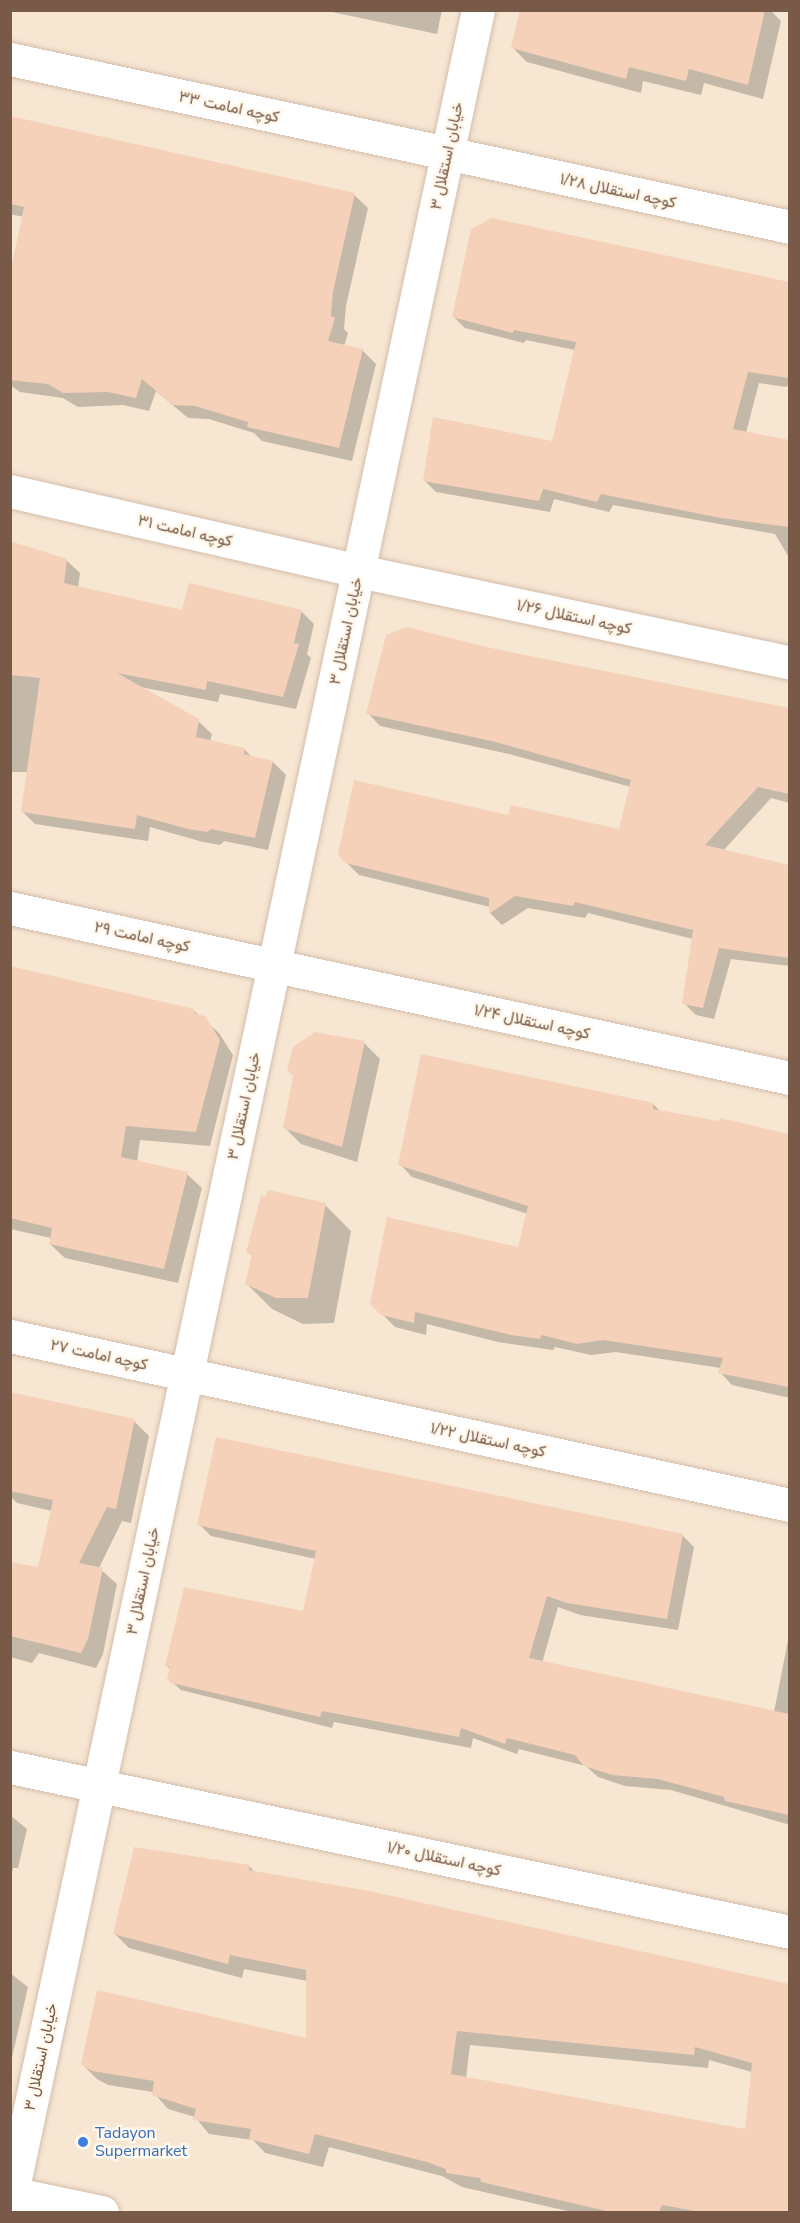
<!DOCTYPE html>
<html>
<head>
<meta charset="utf-8">
<style>
  body { margin:0 }
  #map { position:relative; width:800px; height:2223px; overflow:hidden; background:#fef4e4; font-family:"Nunito Sans",Vazirmatn,sans-serif }
  div>[style] { position:absolute }
  [style*='--x'] { left:calc(var(--x)*1px); top:calc(var(--y)*1px); width:calc(var(--w)*1px); rotate:calc(var(--a)*1deg) }
  .residential>* { inset:0; background:#f6e6d2 }
  .shadow>* { inset:0; background:#0003 }
  .building>* { inset:0; background:#f6d1b9 }
  .roads { filter:drop-shadow(0 0 2px #d3bdac) drop-shadow(0 0 2px #d3bdac) }
  .street>* { height:33px; margin:-16.5px; padding:0 16.5px; transform-origin:16.5px; border-radius:16.5px; background:#fff }
  .dots>* { width:16px; height:16px; translate:-50% -50%; box-sizing:border-box; border:3px solid #fff8ec; border-radius:50% }
  span { translate:-50% -50%; white-space:nowrap; text-align:center; line-height:1.15; -webkit-text-stroke:5px #fff8ec; paint-order:stroke }
  .street-label { font-size:16px; color:#795947 }
  .shop-label { font-size:16px; color:#366cbe }
  .left { translate:0 -50%; text-align:left }
  .frame { position:absolute; inset:0; border:12px solid #795947; pointer-events:none }
</style>
</head>
<body>
<div id="map">
  <div class="residential">
    <div style="clip-path:polygon(11px 11px,789px 11px,789px 2212px,11px 2212px)"></div>
  </div>
  <div class="shadow">
    <div style="clip-path:polygon(322px 10px,442px 10px,437px 34px)"></div>
    <div style="clip-path:polygon(522px 10px,770px 10px,781px 21px,763px 99px,704px 83px,701px 95px,643px 81px,641px 93px,527px 62px,512px 47px)"></div>
    <div style="clip-path:polygon(10px 117px,354px 195px,368px 208px,346px 306px,344px 329px,348px 333px,344px 346px,362px 350px,376px 364px,352px 461px,262px 441px,254px 433px,209px 419px,188px 418px,156px 391px,149px 411px,123px 405px,78px 407px,63px 398px,20px 392px,10px 385px,10px 274px,24px 217px,10px 214px)"></div>
    <div style="clip-path:polygon(492px 220px,790px 284px,790px 384px,786px 387px,759px 383px,746px 433px,790px 441px,790px 559px,775px 534px,613px 505px,609px 512px,554px 499px,550px 512px,436px 492px,424px 480px,554px 443px,575px 350px,526px 340px,524px 343px,465px 328px,453px 316px)"></div>
    <div style="clip-path:polygon(10px 542px,66px 560px,80px 573px,78px 588px,184px 612px,301px 611px,314px 624px,307px 654px,311px 658px,296px 709px,220px 694px,218px 702px,140px 687px,198px 721px,212px 734px,210px 742px,244px 749px,253px 758px,273px 762px,286px 775px,268px 850px,224px 841px,220px 845px,203px 842px,150px 827px,148px 841px,35px 824px,22px 811px,28px 772px,10px 772px)"></div>
    <div style="clip-path:polygon(486px 648px,790px 709px,790px 803px,771px 798px,723px 851px,790px 867px,790px 966px,731px 959px,714px 1019px,696px 1015px,684px 1003px,693px 939px,588px 913px,585px 918px,528px 908px,502px 925px,490px 913px,490px 907px,359px 875px,346px 862px,509px 817px,620px 831px,631px 787px,509px 754px,380px 726px,368px 713px)"></div>
    <div style="clip-path:polygon(10px 967px,193px 1010px,219px 1033px,233px 1055px,210px 1146px,140px 1140px,137px 1162px,187px 1174px,202px 1188px,178px 1283px,65px 1258px,50px 1244px,51px 1238px,10px 1229px)"></div>
    <div style="clip-path:polygon(364px 1043px,380px 1059px,357px 1162px,301px 1144px,285px 1128px)"></div>
    <div style="clip-path:polygon(653px 1104px,661px 1112px,720px 1123px,721px 1120px,790px 1135px,790px 1398px,732px 1385px,720px 1372px,721px 1368px,616px 1352px,591px 1355px,555px 1347px,553px 1350px,498px 1342px,427px 1324px,426px 1335px,395px 1327px,371px 1303px,519px 1248px,528px 1214px,412px 1177px,400px 1164px)"></div>
    <div style="clip-path:polygon(325px 1205px,351px 1231px,334px 1323px,303px 1324px,272px 1309px,246px 1283px,253px 1256px,248px 1252px)"></div>
    <div style="clip-path:polygon(10px 1396px,134px 1421px,149px 1436px,131px 1523px,122px 1521px,99px 1568px,117px 1584px,103px 1654px,96px 1668px,39px 1653px,32px 1663px,10px 1657px,10px 1563px,39px 1569px,52px 1511px,17px 1503px,10px 1496px)"></div>
    <div style="clip-path:polygon(199px 1524px,682px 1535px,694px 1547px,678px 1630px,580px 1615px,558px 1607px,542px 1663px,774px 1712px,790px 1630px,790px 1825px,671px 1790px,625px 1786px,598px 1777px,586px 1766px,519px 1749px,517px 1754px,473px 1738px,471px 1748px,334px 1722px,332px 1728px,181px 1690px,169px 1679px,171px 1670px,167px 1666px,304px 1613px,316px 1559px,211px 1536px)"></div>
    <div style="clip-path:polygon(10px 1815px,27px 1829px,18px 1868px,13px 1868px,10px 1881px)"></div>
    <div style="clip-path:polygon(evenodd,249px 1866px,256px 1873px,790px 1987px,790px 2212px,572px 2212px,462px 2187px,442px 2176px,329px 2147px,323px 2167px,265px 2153px,253px 2140px,209px 2134px,195px 2117px,168px 2109px,153px 2092px,108px 2085px,97px 2079px,82px 2064px,308px 2040px,308px 1981px,244px 1969px,242px 1978px,129px 1948px,115px 1934px,249px 1866px,470px 2045px,708px 2068px,709px 2060px,752px 2072px,746px 2131px,466px 2078px,470px 2045px)"></div>
    <div style="clip-path:polygon(10px 1973px,28px 1987px,11px 2062px,10px 2062px)"></div>
  </div>
  <div class="building">
    <div style="clip-path:polygon(520px 10px,765px 10px,748px 85px,689px 69px,686px 81px,629px 67px,626px 79px,511px 48px)"></div>
    <div style="clip-path:polygon(10px 116px,355px 193px,333px 292px,331px 316px,335px 318px,328px 341px,363px 349px,339px 448px,247px 427px,248px 422px,195px 406px,173px 405px,142px 379px,136px 398px,108px 392px,63px 393px,48px 384px,10px 380px,10px 274px,24px 207px,10px 204px)"></div>
    <div style="clip-path:polygon(492px 218px,789px 282px,789px 378px,748px 372px,733px 429px,789px 440px,789px 527px,721px 518px,601px 494px,597px 502px,543px 489px,539px 501px,423px 481px,433px 417px,552px 441px,576px 342px,514px 330px,513px 333px,452px 317px,471px 229px)"></div>
    <div style="clip-path:polygon(10px 541px,67px 559px,64px 583px,182px 610px,189px 583px,302px 610px,294px 643px,299px 644px,283px 697px,207px 681px,206px 690px,117px 673px,199px 719px,196px 737px,245px 748px,244px 754px,273px 761px,255px 838px,211px 829px,207px 832px,188px 829px,137px 815px,135px 829px,21px 812px,40px 678px,10px 675px)"></div>
    <div style="clip-path:polygon(407px 627px,486px 647px,789px 708px,789px 794px,758px 787px,705px 845px,789px 865px,789px 958px,719px 948px,703px 1008px,682px 1004px,693px 930px,575px 902px,573px 906px,515px 896px,489px 914px,489px 898px,345px 863px,338px 854px,354px 780px,508px 815px,511px 805px,619px 829px,631px 780px,496px 742px,366px 714px,386px 635px)"></div>
    <div style="clip-path:polygon(10px 966px,194px 1009px,195px 1014px,205px 1016px,220px 1040px,196px 1132px,126px 1126px,121px 1157px,188px 1172px,164px 1269px,49px 1244px,52px 1228px,10px 1218px)"></div>
    <div style="clip-path:polygon(315px 1032px,365px 1041px,342px 1147px,283px 1128px,293px 1076px,287px 1070px,293px 1047px)"></div>
    <div style="clip-path:polygon(421px 1054px,654px 1103px,653px 1109px,719px 1121px,720px 1118px,789px 1134px,789px 1387px,718px 1373px,723px 1358px,603px 1340px,577px 1344px,542px 1335px,540px 1339px,511px 1335px,415px 1312px,414px 1323px,381px 1315px,370px 1304px,387px 1217px,518px 1247px,528px 1206px,398px 1165px)"></div>
    <div style="clip-path:polygon(268px 1190px,326px 1203px,308px 1298px,276px 1298px,245px 1284px,252px 1254px,246px 1252px,261px 1196px,265px 1197px)"></div>
    <div style="clip-path:polygon(10px 1392px,135px 1419px,116px 1509px,107px 1507px,79px 1563px,103px 1568px,88px 1639px,81px 1653px,10px 1636px,10px 1562px,38px 1567px,53px 1500px,10px 1491px)"></div>
    <div style="clip-path:polygon(216px 1437px,683px 1534px,667px 1619px,567px 1603px,547px 1596px,529px 1658px,789px 1714px,789px 1815px,725px 1801px,724px 1797px,658px 1779px,612px 1775px,584px 1766px,575px 1755px,507px 1738px,505px 1744px,461px 1728px,459px 1737px,322px 1711px,320px 1717px,171px 1683px,167px 1679px,170px 1667px,165px 1666px,184px 1587px,303px 1611px,316px 1551px,197px 1525px)"></div>
    <div style="clip-path:polygon(evenodd,134px 1847px,250px 1865px,249px 1870px,369px 1891px,789px 1984px,789px 2212px,701px 2212px,662px 2205px,659px 2212px,611px 2212px,481px 2182px,480px 2178px,446px 2173px,446px 2169px,427px 2162px,315px 2134px,309px 2154px,249px 2139px,251px 2129px,193px 2120px,196px 2109px,152px 2095px,154px 2081px,92px 2071px,81px 2065px,97px 1990px,306px 2038px,306px 1970px,230px 1955px,228px 1964px,113px 1934px,134px 1847px,457px 2031px,694px 2055px,695px 2047px,752px 2063px,745px 2129px,451px 2074px,457px 2031px)"></div>
  </div>
  <div class="roads">
    <div class="street">
      <div style="--x:10;--y:59;--w:798;--a:12.15"></div>
      <div style="--x:10;--y:491;--w:358;--a:12.9"></div>
      <div style="--x:359;--y:571;--w:441;--a:12"></div>
      <div style="--x:10;--y:908;--w:798;--a:12.3"></div>
      <div style="--x:10;--y:1336;--w:798;--a:12.23"></div>
      <div style="--x:10;--y:1767;--w:797;--a:11.94"></div>
      <div style="--x:10;--y:2193;--w:94;--a:11.7"></div>
      <div style="--x:10;--y:2202;--w:2241;--a:-77.95"></div>
    </div>
  </div>
  <div class="dots">
    <div style="left:83px;top:2142px;background:#3f7fe0"></div>
  </div>
  <div class="street-label">
    <span style="left:229px;top:107px;rotate:12deg">کوچه امامت ۳۳</span>
    <span style="left:447px;top:156px;rotate:-78deg">خیابان استقلال ۳</span>
    <span style="left:618px;top:191px;rotate:12deg">کوچه استقلال ۱/۲۸</span>
    <span style="left:185px;top:531px;rotate:13deg">کوچه امامت ۳۱</span>
    <span style="left:574px;top:617px;rotate:12deg">کوچه استقلال ۱/۲۶</span>
    <span style="left:346px;top:631px;rotate:-78deg">خیابان استقلال ۳</span>
    <span style="left:142px;top:937px;rotate:12deg">کوچه امامت ۲۹</span>
    <span style="left:532px;top:1022px;rotate:12deg">کوچه استقلال ۱/۲۴</span>
    <span style="left:244px;top:1106px;rotate:-78deg">خیابان استقلال ۳</span>
    <span style="left:99px;top:1355px;rotate:12deg">کوچه امامت ۲۷</span>
    <span style="left:488px;top:1440px;rotate:12deg">کوچه استقلال ۱/۲۲</span>
    <span style="left:143px;top:1581px;rotate:-78deg">خیابان استقلال ۳</span>
    <span style="left:444px;top:1859px;rotate:12deg">کوچه استقلال ۱/۲۰</span>
    <span style="left:41px;top:2057px;rotate:-78deg">خیابان استقلال ۳</span>
  </div>
  <div class="shop-label">
    <span class="left" style="left:95px;top:2142px">Tadayon<br>Supermarket</span>
  </div>
  <div class="frame"></div>
</div>
</body>
</html>
